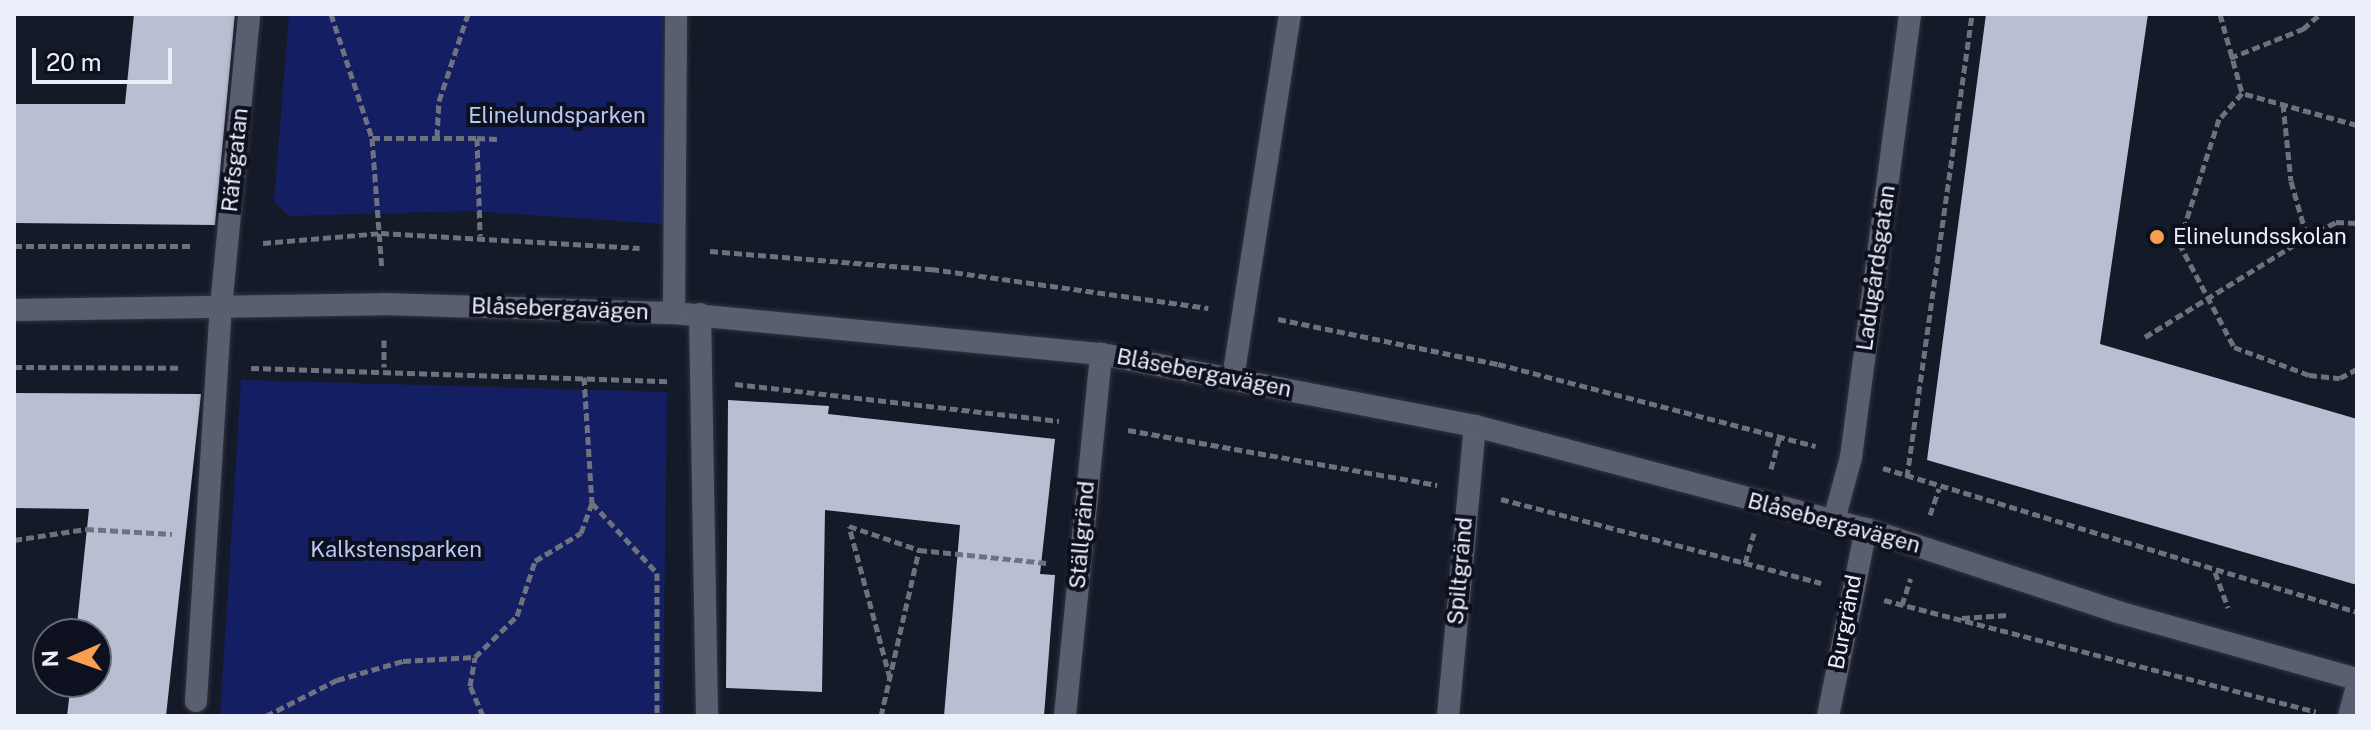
<!DOCTYPE html>
<html>
<head>
<meta charset="utf-8">
<style>
  body { margin:0 }
  #map { position:relative; width:2371px; height:730px; overflow:hidden; background:#151a28; font-family:"Public Sans",sans-serif }
  div>[style] { position:absolute }
  [style*='--x'] { left:calc(var(--x)*1px); top:calc(var(--y)*1px); width:calc(var(--w)*1px); rotate:calc(var(--a)*1deg) }
  .green>* { inset:0; background:#131f62 }
  .building>* { inset:0; background:#b8bfd3 }
  .path>* { height:5px; margin-top:-2.5px; transform-origin:0; background:repeating-linear-gradient(90deg,#6e727f 0 8px,transparent 0 12px) }
  .roads { filter:drop-shadow(0 0 2px #313440) drop-shadow(0 0 2px #313440) }
  .service>* { height:22px; margin:-11px; padding:0 11px; transform-origin:11px; border-radius:11px; background:#595f70 }
  .pedestrian>* { height:22px; margin:-11px; padding:0 11px; transform-origin:11px; border-radius:11px; background:#595f70 }
  .minor>* { height:22px; margin:-11px; padding:0 11px; transform-origin:11px; border-radius:11px; background:#595f70 }
  .dots>* { width:22px; height:22px; translate:-50% -50%; box-sizing:border-box; border:4px solid #0d111f; border-radius:50% }
  span { translate:-50% -50%; white-space:nowrap; text-align:center; line-height:1.15; -webkit-text-stroke:8px #0d111f; paint-order:stroke }
  .park-label { font-size:22px; color:#b9c8f2 }
  .street-label { font-size:22px; color:#ebeffa }
  .poi-label { font-size:22px; color:#ebeffa }
  .left { translate:0 -50%; text-align:left }
  .frame { position:absolute; inset:0; border:16px solid #ebeffa; pointer-events:none }
  .north { position:absolute; left:32px; top:618px; width:80px; height:80px; box-sizing:border-box; background:#0d111f; border:2px solid #666a77; border-radius:50%; rotate:268deg; font-size:22px; font-weight:700; line-height:32px; text-align:center; color:#ebeffa }
  .north::after { content:''; display:block; margin:auto; width:28px; height:36px; background:#fa9f4f; clip-path:polygon(50% 0,100% 100%,50% 72%,0 100%) }
  .scale { position:absolute; left:32px; top:48px; width:140px; height:36px; box-sizing:border-box; border:4px solid #ebeffa; border-top:0; padding-left:10px; font-size:24px; line-height:28px; white-space:nowrap; color:#ebeffa; -webkit-text-stroke:6px #0d111f; paint-order:stroke }
</style>
</head>
<body>
<div id="map">
  <div class="green">
    <div style="clip-path:polygon(289px 14px,663px 14px,663px 224px,470px 211px,289px 216px,274px 201px)"></div>
    <div style="clip-path:polygon(241px 380px,667px 392px,663px 716px,220px 716px)"></div>
  </div>
  <div class="building">
    <div style="clip-path:polygon(134px 14px,235px 14px,215px 225px,14px 223px,14px 104px,125px 104px)"></div>
    <div style="clip-path:polygon(1986px 14px,2148px 14px,2100px 344px,2357px 419px,2357px 585px,1927px 460px)"></div>
    <div style="clip-path:polygon(14px 393px,201px 394px,166px 716px,67px 716px,71px 682px,96px 682px,96px 634px,76px 634px,89px 509px,14px 508px)"></div>
    <div style="clip-path:polygon(728px 400px,829px 406px,828px 414px,1055px 439px,1040px 574px,1055px 575px,1044px 716px,944px 716px,960px 525px,825px 510px,822px 692px,726px 688px)"></div>
  </div>
  <div class="path">
    <div style="--x:331;--y:14;--w:131;--a:71.7"></div>
    <div style="--x:372;--y:138;--w:132;--a:85.7"></div>
    <div style="--x:2220;--y:14;--w:82;--a:74.4"></div>
    <div style="--x:2230;--y:58;--w:79;--a:-21.7"></div>
    <div style="--x:2303;--y:29;--w:23;--a:-41"></div>
    <div style="--x:2283;--y:104;--w:77;--a:84.1"></div>
    <div style="--x:2291;--y:181;--w:58;--a:74.1"></div>
    <div style="--x:2357;--y:125;--w:119;--a:-164.5"></div>
    <div style="--x:2242;--y:93;--w:35;--a:131"></div>
    <div style="--x:2219;--y:119;--w:130;--a:107.9"></div>
    <div style="--x:2179;--y:243;--w:118;--a:62.1"></div>
    <div style="--x:2234;--y:347;--w:80;--a:20.5"></div>
    <div style="--x:2309;--y:375;--w:31;--a:6"></div>
    <div style="--x:2340;--y:378;--w:19;--a:-28"></div>
    <div style="--x:437;--y:137;--w:36;--a:-87"></div>
    <div style="--x:439;--y:101;--w:92;--a:-71.6"></div>
    <div style="--x:372;--y:138;--w:105;--a:0"></div>
    <div style="--x:477;--y:138;--w:98;--a:88.2"></div>
    <div style="--x:477;--y:138;--w:20;--a:3"></div>
    <div style="--x:263;--y:243;--w:118;--a:-4.8"></div>
    <div style="--x:381;--y:233;--w:259;--a:3.3"></div>
    <div style="--x:14;--y:246;--w:179;--a:0"></div>
    <div style="--x:710;--y:251;--w:222;--a:4.7"></div>
    <div style="--x:931;--y:269;--w:280;--a:8"></div>
    <div style="--x:1278;--y:319;--w:225;--a:11.6"></div>
    <div style="--x:1498;--y:364;--w:328;--a:14.5"></div>
    <div style="--x:2145;--y:337;--w:190;--a:-31.7"></div>
    <div style="--x:2307;--y:237;--w:33;--a:-27"></div>
    <div style="--x:2336;--y:222;--w:21;--a:3"></div>
    <div style="--x:384;--y:340;--w:27;--a:90"></div>
    <div style="--x:14;--y:367;--w:167;--a:0.3"></div>
    <div style="--x:251;--y:368;--w:418;--a:1.8"></div>
    <div style="--x:584;--y:377;--w:126;--a:86.4"></div>
    <div style="--x:592;--y:503;--w:96;--a:47.1"></div>
    <div style="--x:657;--y:573;--w:143;--a:90"></div>
    <div style="--x:735;--y:384;--w:326;--a:6.5"></div>
    <div style="--x:1128;--y:430;--w:314;--a:10.1"></div>
    <div style="--x:1883;--y:468;--w:495;--a:16.9"></div>
    <div style="--x:1771;--y:469;--w:35;--a:-75"></div>
    <div style="--x:1907;--y:477;--w:468;--a:-82"></div>
    <div style="--x:1501;--y:499;--w:331;--a:14.7"></div>
    <div style="--x:1930;--y:515;--w:28;--a:-71"></div>
    <div style="--x:14;--y:540;--w:73;--a:-8.7"></div>
    <div style="--x:86;--y:529;--w:86;--a:3.3"></div>
    <div style="--x:1745;--y:563;--w:31;--a:-73"></div>
    <div style="--x:2215;--y:572;--w:38;--a:70"></div>
    <div style="--x:1884;--y:600;--w:446;--a:14.5"></div>
    <div style="--x:1902;--y:605;--w:28;--a:-72"></div>
    <div style="--x:1962;--y:618;--w:46;--a:-3.7"></div>
    <div style="--x:890;--y:678;--w:157;--a:-105.1"></div>
    <div style="--x:849;--y:526;--w:74;--a:18.9"></div>
    <div style="--x:919;--y:550;--w:128;--a:5.8"></div>
    <div style="--x:266;--y:716;--w:80;--a:-26.9"></div>
    <div style="--x:337;--y:680;--w:69;--a:-16.1"></div>
    <div style="--x:403;--y:661;--w:72;--a:-3.2"></div>
    <div style="--x:483;--y:716;--w:33;--a:-113"></div>
    <div style="--x:470;--y:686;--w:29;--a:-80"></div>
    <div style="--x:475;--y:657;--w:59;--a:-44.3"></div>
    <div style="--x:517;--y:616;--w:58;--a:-71.9"></div>
    <div style="--x:535;--y:561;--w:54;--a:-31.3"></div>
    <div style="--x:581;--y:533;--w:32;--a:-70"></div>
    <div style="--x:881;--y:716;--w:170;--a:-77.1"></div>
  </div>
  <div class="roads">
    <div class="service">
      <div style="--x:700;--y:314;--w:402;--a:89"></div>
      <div style="--x:196;--y:701;--w:395;--a:-86.4"></div>
    </div>
    <div class="pedestrian">
      <div style="--x:1065;--y:716;--w:364;--a:-84.3"></div>
      <div style="--x:1448;--y:716;--w:291;--a:-84.7"></div>
      <div style="--x:1828;--y:716;--w:191;--a:-78.5"></div>
      <div style="--x:2349;--y:716;--w:31;--a:-75"></div>
    </div>
    <div class="minor">
      <div style="--x:221;--y:307;--w:294;--a:-84.5"></div>
      <div style="--x:14;--y:310;--w:369;--a:-0.9"></div>
      <div style="--x:383;--y:304;--w:291;--a:1.8"></div>
      <div style="--x:674;--y:313;--w:429;--a:5.5"></div>
      <div style="--x:1101;--y:354;--w:381;--a:10.9"></div>
      <div style="--x:1475;--y:426;--w:404;--a:14.8"></div>
      <div style="--x:1866;--y:529;--w:265;--a:18.2"></div>
      <div style="--x:2118;--y:612;--w:248;--a:15.7"></div>
      <div style="--x:674;--y:313;--w:299;--a:-89.6"></div>
      <div style="--x:1233;--y:378;--w:368;--a:-81.1"></div>
      <div style="--x:1834;--y:520;--w:65;--a:-74.9"></div>
      <div style="--x:1851;--y:457;--w:447;--a:-82.4"></div>
    </div>
  </div>
  <div class="dots">
    <div style="left:2157px;top:237px;background:#fa9f4f"></div>
  </div>
  <div class="park-label">
    <span style="left:557px;top:116px">Elinelundsparken</span>
    <span style="left:396px;top:550px">Kalkstensparken</span>
  </div>
  <div class="street-label">
    <span style="left:235px;top:160px;rotate:-84deg">Räfsgatan</span>
    <span style="left:1876px;top:268px;rotate:-82deg">Ladugårdsgatan</span>
    <span style="left:560px;top:309px;rotate:2deg">Blåsebergavägen</span>
    <span style="left:1204px;top:373px;rotate:11deg">Blåsebergavägen</span>
    <span style="left:1834px;top:523px;rotate:15deg">Blåsebergavägen</span>
    <span style="left:1082px;top:535px;rotate:-85deg">Ställgränd</span>
    <span style="left:1460px;top:571px;rotate:-85deg">Spiltgränd</span>
    <span style="left:1845px;top:622px;rotate:-79deg">Burgränd</span>
  </div>
  <div class="poi-label">
    <span class="left" style="left:2173px;top:237px">Elinelundsskolan</span>
  </div>
  <div class="frame"></div>
  <div class="north">N</div>
  <div class="scale">20 m</div>
</div>
</body>
</html>
